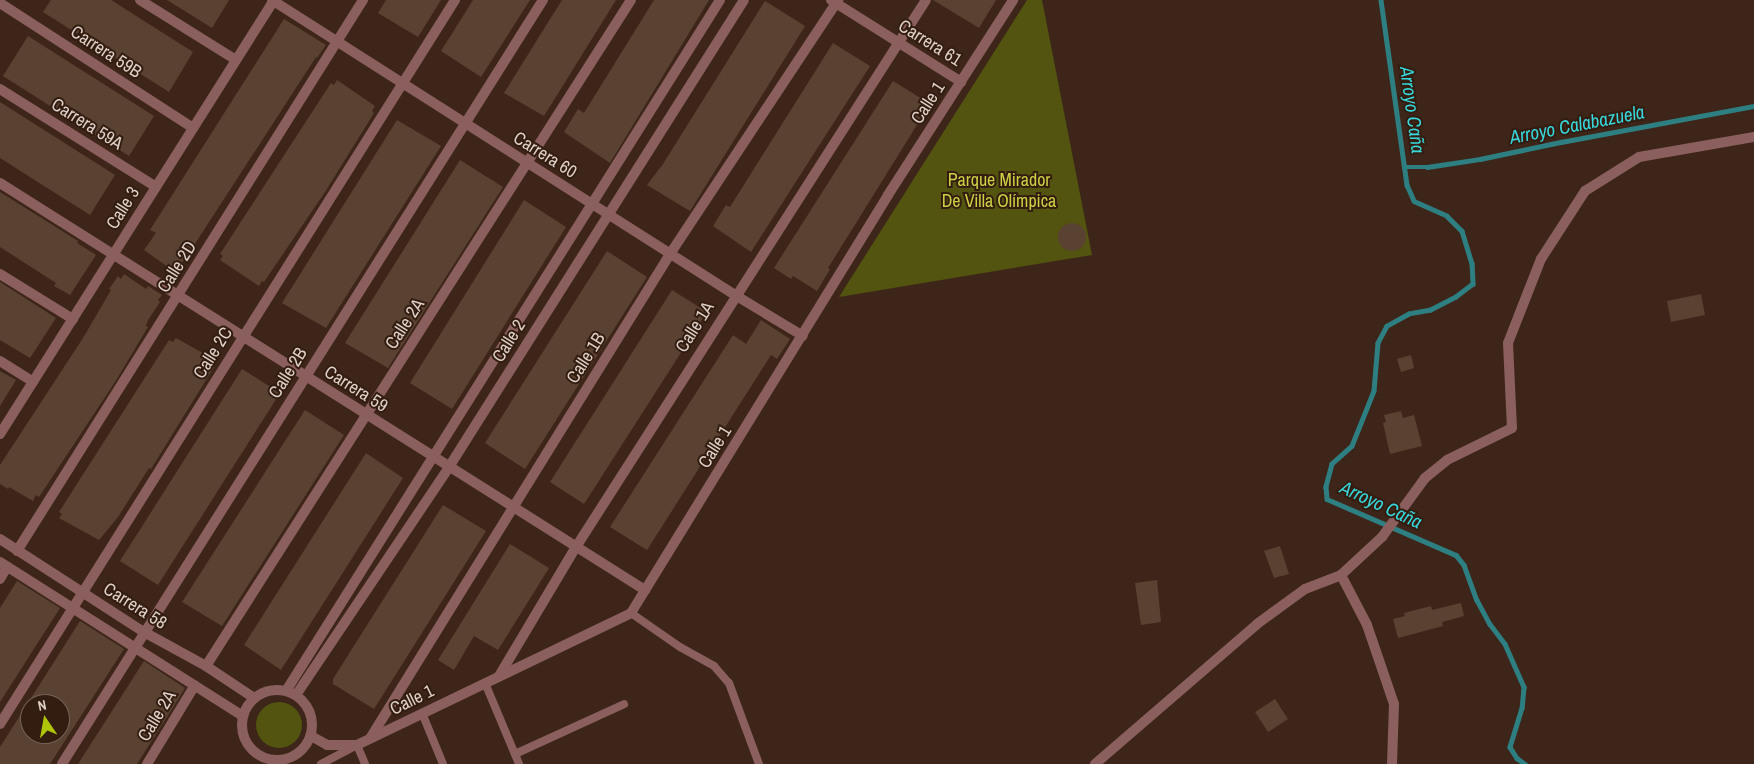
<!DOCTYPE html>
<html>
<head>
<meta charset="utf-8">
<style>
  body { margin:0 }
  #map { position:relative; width:1754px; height:764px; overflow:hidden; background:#3d2619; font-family:"Archivo Narrow",sans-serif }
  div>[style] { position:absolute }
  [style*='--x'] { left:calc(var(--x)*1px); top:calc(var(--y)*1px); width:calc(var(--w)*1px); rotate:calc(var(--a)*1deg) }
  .green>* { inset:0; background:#52540f }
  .round { border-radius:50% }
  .stream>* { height:4.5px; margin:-2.25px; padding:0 2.25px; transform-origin:2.25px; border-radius:2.25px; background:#2e7f82 }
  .building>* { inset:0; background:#5a4232 }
  .service>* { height:8px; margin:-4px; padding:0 4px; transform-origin:4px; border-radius:4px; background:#8b5f5d }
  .minor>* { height:10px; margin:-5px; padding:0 5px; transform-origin:5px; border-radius:5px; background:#8b5f5d }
  .minor>.ring { margin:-5px; padding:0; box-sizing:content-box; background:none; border:10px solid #8b5f5d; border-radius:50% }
  span { translate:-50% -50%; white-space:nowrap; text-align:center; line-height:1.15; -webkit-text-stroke:4px #331c10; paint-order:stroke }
  .street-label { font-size:18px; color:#decfc7 }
  .park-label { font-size:18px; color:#cbd044 }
  .water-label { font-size:19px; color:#36d8dd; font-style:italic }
  .north { position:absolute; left:20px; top:694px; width:50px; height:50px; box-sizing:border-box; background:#331c10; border:1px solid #776459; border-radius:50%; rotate:348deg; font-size:14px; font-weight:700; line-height:20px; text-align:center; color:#decfc7 }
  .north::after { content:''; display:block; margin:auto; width:18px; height:22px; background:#aec50a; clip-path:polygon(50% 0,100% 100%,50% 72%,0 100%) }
</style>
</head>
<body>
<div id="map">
  <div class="green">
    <div style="clip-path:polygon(1027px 0,1042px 0,1092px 255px,839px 297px)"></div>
    <div class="round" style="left:256px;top:702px;width:46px;height:46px"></div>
  </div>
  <div class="stream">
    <div style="--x:1381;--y:0;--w:187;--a:82"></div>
    <div style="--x:1407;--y:185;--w:17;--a:66"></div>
    <div style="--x:1414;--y:201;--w:36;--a:24"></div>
    <div style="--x:1447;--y:216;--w:21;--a:45"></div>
    <div style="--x:1462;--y:231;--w:34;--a:73"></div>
    <div style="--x:1472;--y:263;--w:21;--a:87"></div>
    <div style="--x:1473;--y:284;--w:21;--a:143"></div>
    <div style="--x:1456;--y:297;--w:28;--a:153"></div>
    <div style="--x:1431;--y:310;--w:22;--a:170"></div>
    <div style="--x:1409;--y:314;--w:25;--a:151"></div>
    <div style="--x:1387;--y:326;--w:19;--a:118"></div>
    <div style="--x:1378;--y:343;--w:48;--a:94.8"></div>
    <div style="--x:1374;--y:391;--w:59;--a:111.8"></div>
    <div style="--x:1352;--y:446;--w:27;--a:138"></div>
    <div style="--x:1332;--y:464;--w:24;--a:105"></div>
    <div style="--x:1326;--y:487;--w:12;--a:85"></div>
    <div style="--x:1327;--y:499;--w:141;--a:23.5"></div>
    <div style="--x:1456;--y:555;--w:13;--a:51"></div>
    <div style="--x:1464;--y:565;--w:37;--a:70"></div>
    <div style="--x:1477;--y:600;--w:27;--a:62"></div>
    <div style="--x:1490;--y:624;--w:25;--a:53"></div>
    <div style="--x:1505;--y:644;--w:47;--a:66.2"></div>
    <div style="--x:1524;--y:687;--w:21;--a:95"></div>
    <div style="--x:1522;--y:708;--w:41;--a:107.1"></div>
    <div style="--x:1510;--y:747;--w:13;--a:58"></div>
    <div style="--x:1517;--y:758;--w:10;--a:37"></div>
    <div style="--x:1405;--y:167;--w:22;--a:0"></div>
    <div style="--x:1427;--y:167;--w:54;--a:-8.6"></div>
    <div style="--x:1480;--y:159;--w:83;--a:-11.9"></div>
    <div style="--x:1561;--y:142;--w:196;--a:-10.6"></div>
  </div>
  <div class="building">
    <div style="clip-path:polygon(51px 0,111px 0,193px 52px,169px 92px,43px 12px)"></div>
    <div style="clip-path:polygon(167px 0,229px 0,212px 28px)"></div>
    <div style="clip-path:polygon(386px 0,441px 0,418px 37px,378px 13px)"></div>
    <div style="clip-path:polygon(473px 0,530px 0,481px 77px,441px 51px)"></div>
    <div style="clip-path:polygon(562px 0,616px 0,544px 116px,504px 93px)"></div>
    <div style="clip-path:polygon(654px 0,709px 0,610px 163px,564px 132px,578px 109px,584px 113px)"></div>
    <div style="clip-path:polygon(933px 0,996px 0,979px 28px)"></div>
    <div style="clip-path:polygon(765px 1px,805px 26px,690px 211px,647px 185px,663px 164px)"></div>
    <div style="clip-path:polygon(284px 19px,326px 45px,317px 58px,316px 57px,189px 253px,175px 272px,144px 250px,156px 233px,150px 230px)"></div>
    <div style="clip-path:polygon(28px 36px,154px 116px,129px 156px,3px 76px)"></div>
    <div style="clip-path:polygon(833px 43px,870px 66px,751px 252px,713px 226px,726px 205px,730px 207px)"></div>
    <div style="clip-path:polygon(337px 80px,375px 106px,372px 111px,374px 113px,325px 192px,264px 282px,262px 281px,259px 286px,220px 260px,223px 256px,220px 254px,331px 83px,334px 85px)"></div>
    <div style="clip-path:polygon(893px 81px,930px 104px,828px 268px,830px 269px,817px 291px,793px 276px,791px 279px,774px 268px)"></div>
    <div style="clip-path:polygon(0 102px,115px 175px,90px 215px,0 158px)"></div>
    <div style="clip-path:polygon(397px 120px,441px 146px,326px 328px,282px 303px)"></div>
    <div style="clip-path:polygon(460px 160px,503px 187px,388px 368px,345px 343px)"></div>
    <div style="clip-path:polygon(0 192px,78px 241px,77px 243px,96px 255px,70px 295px,54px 286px,56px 283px,0 247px)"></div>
    <div style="clip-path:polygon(524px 200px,566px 227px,452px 409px,410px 383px)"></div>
    <div class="round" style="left:1058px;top:223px;width:28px;height:28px"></div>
    <div style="clip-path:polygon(607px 251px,647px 277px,525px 469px,485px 443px)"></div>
    <div style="clip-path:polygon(124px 274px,146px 289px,148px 286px,162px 295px,158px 300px,160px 302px,148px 320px,146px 326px,148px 327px,115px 382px,39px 497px,36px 495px,33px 501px,9px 487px,8px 489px,0 484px,0 465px,83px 338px,111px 290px,109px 289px,118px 276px,121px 279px)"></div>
    <div style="clip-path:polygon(0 282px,56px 318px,30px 358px,0 340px)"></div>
    <div style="clip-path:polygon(672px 290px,707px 312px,584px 504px,550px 482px)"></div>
    <div style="clip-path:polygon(1701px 294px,1705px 315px,1671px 322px,1667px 301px)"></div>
    <div style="clip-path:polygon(761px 320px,790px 339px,777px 359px,771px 355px,647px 550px,610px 527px,733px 335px,746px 344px)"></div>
    <div style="clip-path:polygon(176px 338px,215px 360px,212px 366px,214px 367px,151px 469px,149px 468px,118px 517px,99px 540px,59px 518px,62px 514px,59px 512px,169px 340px,173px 342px)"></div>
    <div style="clip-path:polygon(1411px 355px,1414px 368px,1401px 372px,1397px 359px)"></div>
    <div style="clip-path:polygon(242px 369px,280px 393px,158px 585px,120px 561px)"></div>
    <div style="clip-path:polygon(0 371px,16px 380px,0 406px)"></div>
    <div style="clip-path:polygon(305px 410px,344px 435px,222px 626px,182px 602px)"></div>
    <div style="clip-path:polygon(1401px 411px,1403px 418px,1414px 415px,1422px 446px,1390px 454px,1383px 423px,1386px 422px,1384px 415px)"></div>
    <div style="clip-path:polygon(366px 453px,403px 478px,281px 670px,244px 645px)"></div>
    <div style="clip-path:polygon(443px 505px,486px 531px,374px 709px,333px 684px,333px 679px)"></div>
    <div style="clip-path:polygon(510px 544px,549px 568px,498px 650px,474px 636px,454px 670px,438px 660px)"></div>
    <div style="clip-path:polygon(1280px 546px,1289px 574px,1274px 578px,1264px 551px)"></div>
    <div style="clip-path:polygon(1157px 580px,1161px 622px,1141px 625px,1135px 583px)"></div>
    <div style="clip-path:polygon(17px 581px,60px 608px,0 702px,0 608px)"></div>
    <div style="clip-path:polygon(1461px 603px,1464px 616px,1442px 622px,1443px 626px,1398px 638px,1393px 619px,1405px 616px,1404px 613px,1431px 606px,1432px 610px)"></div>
    <div style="clip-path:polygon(evenodd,80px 621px,124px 649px,50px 764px,0 764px,0 747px,80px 621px,30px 704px,60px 704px,60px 734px,30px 734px,30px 704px)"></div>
    <div style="clip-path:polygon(144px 661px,185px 688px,174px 706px,137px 764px,78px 764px)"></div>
    <div style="clip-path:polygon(1275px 699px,1288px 719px,1268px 732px,1255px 712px)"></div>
  </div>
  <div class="service">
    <div style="--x:631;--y:613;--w:60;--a:34.8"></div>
    <div style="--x:680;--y:647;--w:39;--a:29"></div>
    <div style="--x:714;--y:666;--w:23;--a:49"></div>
    <div style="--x:729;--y:683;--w:86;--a:69.7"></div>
    <div style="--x:485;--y:683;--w:88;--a:67.2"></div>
    <div style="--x:422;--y:713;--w:55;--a:67.6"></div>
    <div style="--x:515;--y:754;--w:120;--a:-24.6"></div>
    <div style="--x:321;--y:764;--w:41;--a:-27.8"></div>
    <div style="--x:357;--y:745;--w:21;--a:67"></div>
  </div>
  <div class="minor">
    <div style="--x:140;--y:0;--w:113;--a:32"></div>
    <div style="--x:272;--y:0;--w:549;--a:32.5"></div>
    <div style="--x:735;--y:295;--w:79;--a:31.1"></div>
    <div style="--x:831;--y:0;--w:154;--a:32.2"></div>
    <div style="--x:0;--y:3;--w:230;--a:32.9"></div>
    <div style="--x:0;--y:89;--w:184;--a:32.1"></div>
    <div style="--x:0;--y:183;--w:763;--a:32.25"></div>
    <div style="--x:0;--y:274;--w:86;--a:31.7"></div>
    <div style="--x:0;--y:361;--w:39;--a:32"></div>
    <div style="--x:0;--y:434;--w:513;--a:-57.73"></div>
    <div style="--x:0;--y:539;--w:171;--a:32.9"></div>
    <div style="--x:144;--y:632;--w:71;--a:28.7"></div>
    <div style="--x:206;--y:666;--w:58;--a:33.7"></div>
    <div style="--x:17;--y:551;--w:651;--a:-57.87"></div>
    <div style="--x:0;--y:562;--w:288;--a:32.4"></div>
    <div style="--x:1341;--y:575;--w:56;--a:62.5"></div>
    <div style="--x:1367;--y:625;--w:83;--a:71.1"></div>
    <div style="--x:1394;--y:704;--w:60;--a:91.9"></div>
    <div style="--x:0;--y:579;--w:14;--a:-60"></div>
    <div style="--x:206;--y:666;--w:790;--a:-57.46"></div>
    <div style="--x:499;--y:676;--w:150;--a:-59.2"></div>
    <div style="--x:576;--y:547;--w:649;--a:-57.39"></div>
    <div class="ring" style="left:242px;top:690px;width:60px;height:60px"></div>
    <div style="--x:286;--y:691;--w:816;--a:-57.87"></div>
    <div style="--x:296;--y:695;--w:275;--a:-56.1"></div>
    <div style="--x:449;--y:467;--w:552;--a:-57.72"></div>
    <div style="--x:0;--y:724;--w:855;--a:-57.85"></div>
    <div style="--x:311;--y:736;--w:18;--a:29"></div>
    <div style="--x:327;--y:745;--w:30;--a:0"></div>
    <div style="--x:357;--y:745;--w:304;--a:-25.7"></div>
    <div style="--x:631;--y:613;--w:491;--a:-58.4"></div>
    <div style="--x:888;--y:195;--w:232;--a:-57.3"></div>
    <div style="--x:371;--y:737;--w:568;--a:-58.24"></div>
    <div style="--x:670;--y:254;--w:305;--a:-56.5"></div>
    <div style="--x:62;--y:764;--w:903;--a:-57.81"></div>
    <div style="--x:147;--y:764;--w:92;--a:-58.7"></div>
    <div style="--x:1095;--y:764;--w:214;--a:-40.8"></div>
    <div style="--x:1257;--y:624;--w:59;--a:-36.1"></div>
    <div style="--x:1305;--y:589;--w:39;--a:-21"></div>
    <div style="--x:1341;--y:575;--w:56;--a:-42.8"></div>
    <div style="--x:1382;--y:537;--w:73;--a:-53.9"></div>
    <div style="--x:1425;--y:478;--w:28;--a:-39"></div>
    <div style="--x:1447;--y:460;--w:72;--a:-26.2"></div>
    <div style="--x:1512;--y:428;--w:85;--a:-92.7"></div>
    <div style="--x:1508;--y:343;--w:90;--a:-68.6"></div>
    <div style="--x:1541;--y:259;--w:81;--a:-57.1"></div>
    <div style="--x:1585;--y:191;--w:64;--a:-32.2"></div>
    <div style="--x:1639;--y:157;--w:117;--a:-9.9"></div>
  </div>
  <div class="street-label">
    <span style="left:930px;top:43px;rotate:32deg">Carrera 61</span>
    <span style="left:106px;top:52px;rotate:33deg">Carrera 59B</span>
    <span style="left:928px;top:103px;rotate:-57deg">Calle 1</span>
    <span style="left:87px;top:124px;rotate:32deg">Carrera 59A</span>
    <span style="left:545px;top:155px;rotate:32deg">Carrera 60</span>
    <span style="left:123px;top:208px;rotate:-58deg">Calle 3</span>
    <span style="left:177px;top:267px;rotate:-58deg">Calle 2D</span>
    <span style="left:405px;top:324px;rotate:-57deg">Calle 2A</span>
    <span style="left:695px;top:327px;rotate:-58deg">Calle 1A</span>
    <span style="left:509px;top:341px;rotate:-58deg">Calle 2</span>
    <span style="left:213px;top:353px;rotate:-58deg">Calle 2C</span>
    <span style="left:586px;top:358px;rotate:-58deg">Calle 1B</span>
    <span style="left:288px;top:373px;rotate:-58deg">Calle 2B</span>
    <span style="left:356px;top:389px;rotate:32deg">Carrera 59</span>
    <span style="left:715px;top:447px;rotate:-58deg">Calle 1</span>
    <span style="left:135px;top:606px;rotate:32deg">Carrera 58</span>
    <span style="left:412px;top:700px;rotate:-26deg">Calle 1</span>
    <span style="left:157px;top:716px;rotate:-59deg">Calle 2A</span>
  </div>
  <div class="park-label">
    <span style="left:999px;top:191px">Parque Mirador<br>De Villa Olímpica</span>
  </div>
  <div class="water-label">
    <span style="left:1412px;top:110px;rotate:82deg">Arroyo Caña</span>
    <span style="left:1577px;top:125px;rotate:-11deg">Arroyo Calabazuela</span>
    <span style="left:1381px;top:505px;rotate:25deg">Arroyo Caña</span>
  </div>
  <div class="north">N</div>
</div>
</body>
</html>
